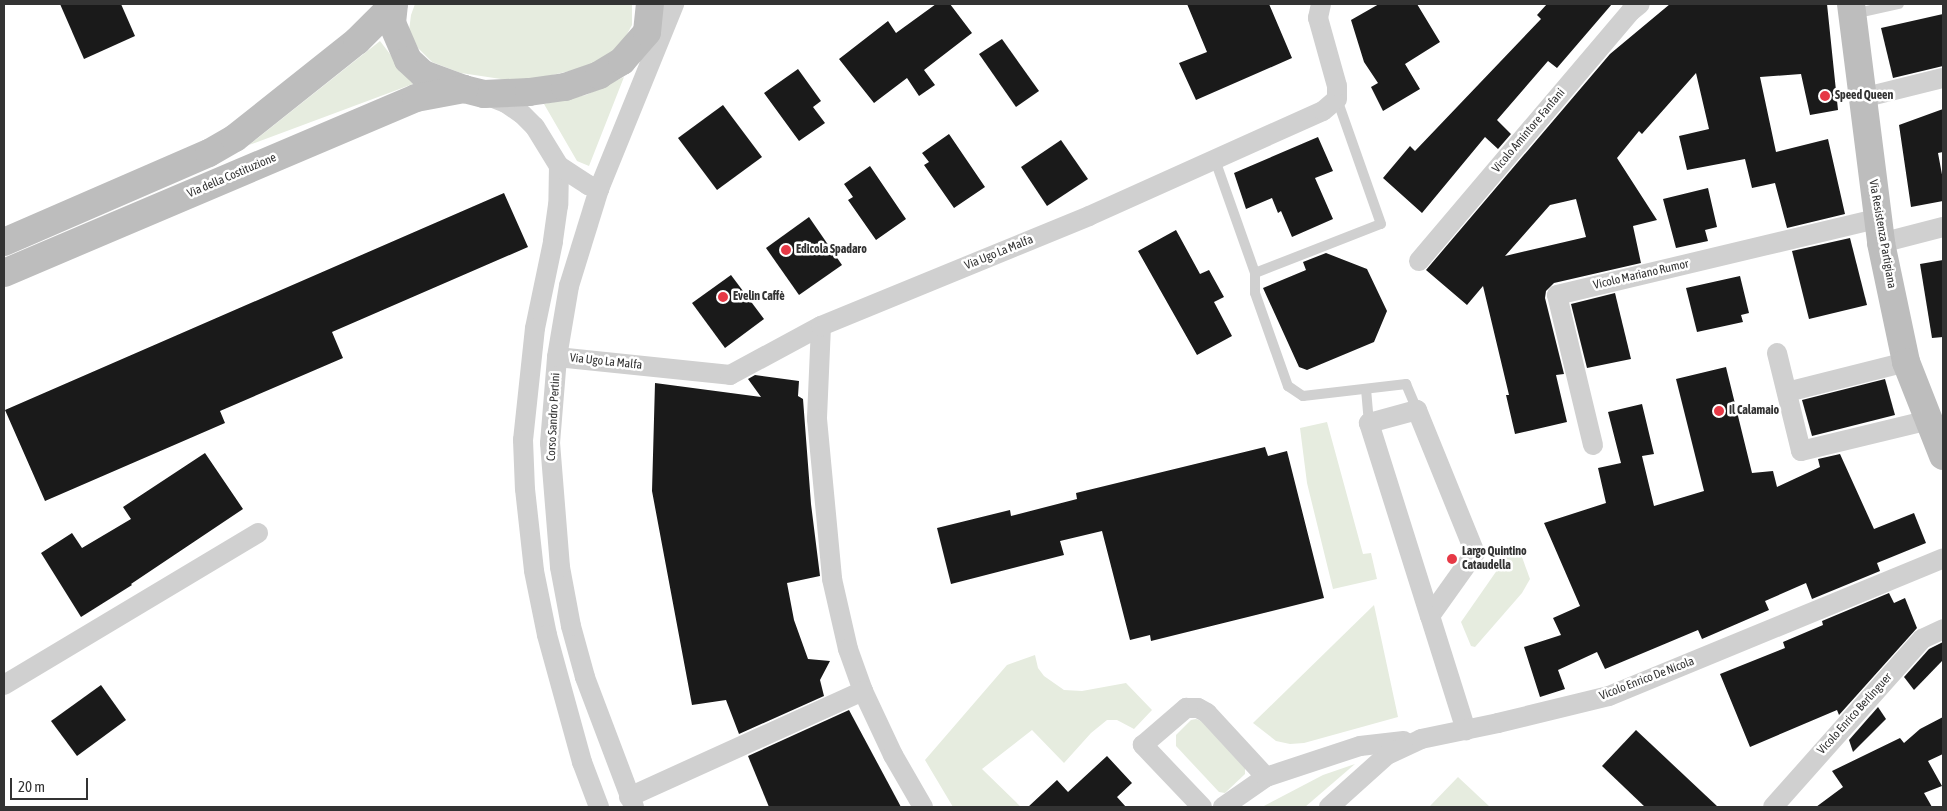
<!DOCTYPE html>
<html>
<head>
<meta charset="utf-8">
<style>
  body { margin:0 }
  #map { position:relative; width:1947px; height:811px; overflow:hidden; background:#fff; font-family:"Asap Condensed",sans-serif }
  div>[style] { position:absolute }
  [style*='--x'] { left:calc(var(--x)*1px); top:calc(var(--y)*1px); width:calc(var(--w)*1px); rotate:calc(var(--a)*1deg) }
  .green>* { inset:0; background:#e6ecdf }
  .building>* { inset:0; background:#1a1a1a }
  .lane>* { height:10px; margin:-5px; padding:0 5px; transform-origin:5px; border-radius:5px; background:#d0d0d0 }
  .street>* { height:20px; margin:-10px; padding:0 10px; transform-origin:10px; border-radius:10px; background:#d0d0d0 }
  .secondary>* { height:28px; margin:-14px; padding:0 14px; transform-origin:14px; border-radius:14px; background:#bdbdbd }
  .dots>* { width:14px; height:14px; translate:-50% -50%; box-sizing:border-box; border:2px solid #fff; border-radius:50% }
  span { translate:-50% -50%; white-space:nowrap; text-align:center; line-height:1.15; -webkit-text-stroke:5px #fff; paint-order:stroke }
  .poi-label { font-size:12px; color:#333; font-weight:700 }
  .left { translate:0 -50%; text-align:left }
  .street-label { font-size:12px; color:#333 }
  .frame { position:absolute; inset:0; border:5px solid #333; pointer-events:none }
  .scale { position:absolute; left:10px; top:778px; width:78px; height:22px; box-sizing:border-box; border:2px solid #333; border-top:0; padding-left:6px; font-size:15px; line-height:18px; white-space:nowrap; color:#333; -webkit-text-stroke:4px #fff; paint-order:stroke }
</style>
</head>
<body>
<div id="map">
  <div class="green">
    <div style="clip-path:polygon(415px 4px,632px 4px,632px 25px,622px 43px,600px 61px,574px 70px,535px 79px,501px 79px,461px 73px,432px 62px,418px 48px,409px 31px,411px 15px)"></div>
    <div style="clip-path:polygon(380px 41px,413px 84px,249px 145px)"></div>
    <div style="clip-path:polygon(624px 77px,589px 166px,577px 161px,544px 104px,586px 95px)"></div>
    <div style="clip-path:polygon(1327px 422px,1363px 554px,1371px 553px,1377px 579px,1333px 589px,1307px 483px,1300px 428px)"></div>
    <div style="clip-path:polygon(1519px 549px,1530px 579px,1522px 593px,1475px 647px,1471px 646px,1461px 622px,1509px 553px)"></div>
    <div style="clip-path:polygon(1374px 605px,1398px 717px,1304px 743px,1290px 744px,1276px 741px,1253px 723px)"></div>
    <div style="clip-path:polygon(1035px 655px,1038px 668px,1044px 676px,1064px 690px,1082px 691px,1126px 683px,1152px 710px,1134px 729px,1117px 720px,1107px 720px,1091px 733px,1064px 763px,1032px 730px,982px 769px,1021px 807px,953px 807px,925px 760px,1007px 665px)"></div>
    <div style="clip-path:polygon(1196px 719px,1204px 722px,1245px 768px,1245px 774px,1225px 793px,1219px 792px,1176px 746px,1176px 735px,1191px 720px)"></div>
    <div style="clip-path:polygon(1355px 764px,1305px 807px,1262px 807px,1323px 775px)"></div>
    <div style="clip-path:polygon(1458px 777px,1490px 807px,1429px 807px)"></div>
  </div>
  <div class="building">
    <div style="clip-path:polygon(60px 4px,121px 4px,135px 36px,84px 59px)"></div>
    <div style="clip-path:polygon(936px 4px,950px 4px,972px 33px,924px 70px,935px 85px,919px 96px,907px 78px,874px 103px,839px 59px,888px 21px,896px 33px)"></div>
    <div style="clip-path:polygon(1187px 4px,1269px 4px,1292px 58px,1196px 100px,1179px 63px,1207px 52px)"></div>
    <div style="clip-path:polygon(1379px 4px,1417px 4px,1440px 42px,1405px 64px,1420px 89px,1383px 111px,1371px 87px,1378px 83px,1364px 62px,1351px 20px)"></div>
    <div style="clip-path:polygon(1547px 4px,1612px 4px,1557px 68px,1548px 61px,1497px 120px,1511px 134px,1498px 149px,1485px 137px,1422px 213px,1383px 178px,1410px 146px,1415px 151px,1541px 19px,1537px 15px)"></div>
    <div style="clip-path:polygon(evenodd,1670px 4px,1827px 4px,1838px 110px,1810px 115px,1801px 74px,1760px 77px,1776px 152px,1828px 139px,1845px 214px,1787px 228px,1775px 183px,1752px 188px,1745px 159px,1687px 170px,1679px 136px,1709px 129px,1696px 73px,1642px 134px,1639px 131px,1617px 158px,1657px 220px,1633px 226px,1641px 263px,1554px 283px,1546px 291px,1545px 298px,1564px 374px,1556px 375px,1567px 422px,1515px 434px,1506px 395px,1509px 395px,1483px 286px,1467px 305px,1426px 270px,1610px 54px,1670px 4px,1576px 199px,1586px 237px,1505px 256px,1550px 205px,1576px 199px)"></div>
    <div style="clip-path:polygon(1943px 14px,1943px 66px,1893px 78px,1881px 28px)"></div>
    <div style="clip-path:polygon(1002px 39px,1039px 91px,1016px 107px,979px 54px)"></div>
    <div style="clip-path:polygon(798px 69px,821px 101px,813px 107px,825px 123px,799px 141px,764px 93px)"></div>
    <div style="clip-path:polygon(723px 105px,762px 157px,717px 190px,678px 138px)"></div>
    <div style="clip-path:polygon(1943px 109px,1943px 152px,1938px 153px,1943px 180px,1943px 201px,1911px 207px,1899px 125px)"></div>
    <div style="clip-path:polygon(949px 134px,985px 187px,954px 208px,924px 165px,929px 162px,922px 153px)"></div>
    <div style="clip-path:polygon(1318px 137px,1333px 171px,1315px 178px,1333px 219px,1292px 237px,1281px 211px,1278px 213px,1272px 198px,1246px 209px,1234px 173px)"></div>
    <div style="clip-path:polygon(1061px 140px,1088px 179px,1047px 206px,1021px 167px)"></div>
    <div style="clip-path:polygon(870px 166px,906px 219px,876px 240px,848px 200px,853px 197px,844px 184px)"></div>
    <div style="clip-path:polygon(1708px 188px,1717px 227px,1705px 230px,1708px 241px,1676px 248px,1663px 199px)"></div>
    <div style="clip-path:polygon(504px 193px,528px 247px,332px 332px,343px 358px,220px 411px,225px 423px,45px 501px,5px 410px)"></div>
    <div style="clip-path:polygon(809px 217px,842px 265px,799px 295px,766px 248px)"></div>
    <div style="clip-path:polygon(1176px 230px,1200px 274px,1209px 270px,1224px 297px,1214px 302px,1232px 336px,1197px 355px,1138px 251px)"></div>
    <div style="clip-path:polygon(1850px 238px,1867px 305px,1809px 319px,1792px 251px)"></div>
    <div style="clip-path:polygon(1326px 253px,1367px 269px,1387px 311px,1374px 342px,1307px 370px,1299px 367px,1263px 288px,1306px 270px,1303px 262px)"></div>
    <div style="clip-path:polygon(1943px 260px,1943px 337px,1932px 338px,1920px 264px)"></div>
    <div style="clip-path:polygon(731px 275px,764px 319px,725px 348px,692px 303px)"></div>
    <div style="clip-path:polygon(1740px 276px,1749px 313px,1741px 315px,1743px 322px,1697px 332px,1686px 288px)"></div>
    <div style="clip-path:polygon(1615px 293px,1631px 359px,1587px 368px,1571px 304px)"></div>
    <div style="clip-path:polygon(1726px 367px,1752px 473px,1773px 471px,1777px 487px,1820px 467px,1818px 459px,1840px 454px,1874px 529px,1914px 513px,1926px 543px,1877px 563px,1880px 571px,1812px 599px,1806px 583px,1765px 601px,1769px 610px,1702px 639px,1698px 630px,1605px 669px,1597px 652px,1558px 670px,1565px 689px,1540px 697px,1524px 647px,1561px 635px,1553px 618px,1580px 606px,1544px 523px,1606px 503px,1598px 468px,1621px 463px,1608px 412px,1642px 404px,1654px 454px,1642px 456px,1654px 506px,1704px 491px,1676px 379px)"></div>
    <div style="clip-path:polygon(755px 375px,799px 381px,798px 396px,803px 399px,811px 504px,820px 576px,787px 583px,794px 620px,808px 659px,830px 661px,820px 680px,824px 696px,739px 734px,726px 700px,692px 705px,652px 491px,655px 383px,761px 397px,748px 379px)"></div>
    <div style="clip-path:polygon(1885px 379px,1895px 415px,1812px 436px,1802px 400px)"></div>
    <div style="clip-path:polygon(1265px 447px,1268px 456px,1287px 451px,1324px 598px,1151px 641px,1150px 635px,1130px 640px,1102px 531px,1060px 541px,1064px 555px,951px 584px,937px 528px,1010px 510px,1011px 516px,1077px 499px,1076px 493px)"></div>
    <div style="clip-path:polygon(205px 453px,243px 509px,131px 584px,132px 585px,81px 617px,41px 553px,72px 533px,82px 548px,131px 519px,123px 507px)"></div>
    <div style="clip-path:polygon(1889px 593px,1894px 603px,1905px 598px,1917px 628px,1839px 715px,1837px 710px,1750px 747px,1720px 674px,1785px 648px,1783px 642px,1823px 625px,1822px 621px)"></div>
    <div style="clip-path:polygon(1943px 642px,1943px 660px,1914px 690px,1904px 677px,1929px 649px)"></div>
    <div style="clip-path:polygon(101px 685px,126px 720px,77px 756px,51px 721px)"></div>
    <div style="clip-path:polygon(1878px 707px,1886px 719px,1853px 752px,1849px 740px)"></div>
    <div style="clip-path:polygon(849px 710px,901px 807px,769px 807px,748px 756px)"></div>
    <div style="clip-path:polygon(1943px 717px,1943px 754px,1928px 761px,1942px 786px,1924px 793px,1932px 807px,1816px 807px,1843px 787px,1832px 771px,1900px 738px,1904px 743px,1920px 729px)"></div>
    <div style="clip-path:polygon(1636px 730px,1718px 807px,1645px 807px,1602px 766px)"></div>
    <div style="clip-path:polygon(1107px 756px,1132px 783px,1117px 797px,1126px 807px,1028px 807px,1057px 780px,1068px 792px)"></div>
  </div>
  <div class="lane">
    <div style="--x:1853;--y:14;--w:47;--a:-12.3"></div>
    <div style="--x:1215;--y:160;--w:120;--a:70.5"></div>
    <div style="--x:1255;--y:273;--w:135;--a:-21.3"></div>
    <div style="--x:1381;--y:224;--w:133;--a:-109.4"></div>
    <div style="--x:1255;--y:273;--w:20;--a:90"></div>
    <div style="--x:1255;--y:293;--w:99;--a:70.5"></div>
    <div style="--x:1288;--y:386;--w:18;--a:34"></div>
    <div style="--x:1303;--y:396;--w:104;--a:-6.6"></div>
    <div style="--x:1406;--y:384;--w:28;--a:67"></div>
    <div style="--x:1366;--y:389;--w:34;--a:85"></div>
  </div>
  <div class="street">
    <div style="--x:488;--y:96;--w:19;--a:21"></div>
    <div style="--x:506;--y:103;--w:19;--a:35"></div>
    <div style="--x:522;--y:114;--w:18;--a:45"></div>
    <div style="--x:535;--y:127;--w:46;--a:58.4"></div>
    <div style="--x:559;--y:166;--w:39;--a:91"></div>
    <div style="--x:558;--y:205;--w:37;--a:98"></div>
    <div style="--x:553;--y:242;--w:88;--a:101.8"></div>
    <div style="--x:535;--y:328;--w:113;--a:96.1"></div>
    <div style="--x:523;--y:440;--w:49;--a:87.7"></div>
    <div style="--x:525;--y:489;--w:82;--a:83.7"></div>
    <div style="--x:534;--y:571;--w:65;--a:78.5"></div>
    <div style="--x:547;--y:635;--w:132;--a:74.6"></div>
    <div style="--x:582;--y:762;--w:48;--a:69.3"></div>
    <div style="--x:1862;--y:98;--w:83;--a:-13.9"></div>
    <div style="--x:559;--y:166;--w:35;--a:33"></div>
    <div style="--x:588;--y:185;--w:12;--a:20"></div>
    <div style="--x:1881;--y:243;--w:64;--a:-14.5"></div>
    <div style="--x:1419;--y:261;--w:328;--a:-49.7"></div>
    <div style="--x:1631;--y:11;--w:11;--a:-38"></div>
    <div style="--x:821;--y:326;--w:93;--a:92.5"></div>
    <div style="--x:817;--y:419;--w:161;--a:84.6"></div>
    <div style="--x:832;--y:579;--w:72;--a:77.1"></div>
    <div style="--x:848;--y:649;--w:45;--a:70.3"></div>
    <div style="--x:863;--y:691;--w:71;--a:64.9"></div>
    <div style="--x:893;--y:755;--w:60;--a:60"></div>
    <div style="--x:1777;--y:353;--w:101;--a:76.2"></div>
    <div style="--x:1801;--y:451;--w:132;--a:-13.6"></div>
    <div style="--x:557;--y:357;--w:174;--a:5.9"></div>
    <div style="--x:730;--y:375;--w:103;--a:-28.3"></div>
    <div style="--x:821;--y:326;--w:290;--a:-22.3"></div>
    <div style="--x:1089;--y:216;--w:256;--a:-24.2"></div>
    <div style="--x:1323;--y:111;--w:18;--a:-41"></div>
    <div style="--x:1337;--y:99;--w:13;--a:-90"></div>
    <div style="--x:1337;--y:86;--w:71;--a:-105.6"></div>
    <div style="--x:1318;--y:18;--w:14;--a:-78"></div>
    <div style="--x:1787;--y:392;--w:123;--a:-14.1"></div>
    <div style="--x:1593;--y:445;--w:154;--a:-103.5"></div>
    <div style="--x:1557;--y:295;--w:329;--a:-13.4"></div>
    <div style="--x:1430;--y:616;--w:77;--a:-54.5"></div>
    <div style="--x:1475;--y:553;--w:154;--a:-112.1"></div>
    <div style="--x:1417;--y:410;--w:50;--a:164.8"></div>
    <div style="--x:1369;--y:423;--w:202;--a:72.5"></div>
    <div style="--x:1430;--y:616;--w:120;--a:72.5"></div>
    <div style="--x:4;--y:685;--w:296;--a:-30.9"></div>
    <div style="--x:629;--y:797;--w:257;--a:-24.4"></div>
    <div style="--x:634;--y:807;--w:139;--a:-110.7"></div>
    <div style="--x:585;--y:677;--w:53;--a:-105.4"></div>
    <div style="--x:571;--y:626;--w:60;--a:-100.6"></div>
    <div style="--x:560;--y:567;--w:124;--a:-94.6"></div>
    <div style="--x:550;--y:443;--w:86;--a:-85.3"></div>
    <div style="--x:557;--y:357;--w:72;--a:-80.4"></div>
    <div style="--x:569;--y:286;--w:102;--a:-72.8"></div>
    <div style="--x:599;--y:189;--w:200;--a:-67.9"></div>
    <div style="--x:1202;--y:807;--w:86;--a:-133.6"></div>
    <div style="--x:1143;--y:745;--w:57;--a:-40.7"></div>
    <div style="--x:1186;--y:708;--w:12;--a:0"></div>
    <div style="--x:1198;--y:708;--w:10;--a:29"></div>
    <div style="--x:1207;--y:713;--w:87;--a:47.3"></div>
    <div style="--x:1223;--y:807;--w:52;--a:-34.9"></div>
    <div style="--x:1266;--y:777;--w:99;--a:-18.3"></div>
    <div style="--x:1360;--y:746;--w:44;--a:-6.5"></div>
    <div style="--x:1329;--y:807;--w:78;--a:-41.9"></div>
    <div style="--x:1387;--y:755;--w:38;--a:-25"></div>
    <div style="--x:1421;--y:739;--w:79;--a:-11.7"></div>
    <div style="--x:1498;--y:723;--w:114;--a:-13.7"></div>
    <div style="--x:1609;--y:696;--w:361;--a:-22.4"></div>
    <div style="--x:1773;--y:807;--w:225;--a:-48.4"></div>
    <div style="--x:1922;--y:639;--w:23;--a:-25"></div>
  </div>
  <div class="secondary">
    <div style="--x:394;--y:4;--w:19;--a:96"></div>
    <div style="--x:392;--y:23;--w:40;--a:66.6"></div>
    <div style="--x:408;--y:60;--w:21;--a:43"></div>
    <div style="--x:423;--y:74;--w:44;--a:20.1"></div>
    <div style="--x:464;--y:89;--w:21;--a:14"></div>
    <div style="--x:484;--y:94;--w:45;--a:-2.5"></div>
    <div style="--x:529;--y:92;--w:36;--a:-8"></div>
    <div style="--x:565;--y:87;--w:36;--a:-19"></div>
    <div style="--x:599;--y:75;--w:27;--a:-31"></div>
    <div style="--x:622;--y:61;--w:38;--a:-49"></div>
    <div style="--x:647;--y:32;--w:28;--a:-84"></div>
    <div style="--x:1851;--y:4;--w:241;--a:82.8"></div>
    <div style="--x:1881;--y:243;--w:122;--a:78.1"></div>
    <div style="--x:1906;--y:362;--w:101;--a:68.5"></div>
    <div style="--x:4;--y:242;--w:223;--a:-23.5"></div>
    <div style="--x:209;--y:153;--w:30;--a:-30"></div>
    <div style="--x:235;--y:138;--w:156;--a:-38.5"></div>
    <div style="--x:357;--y:41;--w:52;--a:-45"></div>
    <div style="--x:4;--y:273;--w:448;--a:-23"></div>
    <div style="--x:416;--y:98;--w:49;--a:-10.6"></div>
  </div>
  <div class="dots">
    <div style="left:1825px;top:96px;background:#e63946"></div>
    <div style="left:786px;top:250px;background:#e63946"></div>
    <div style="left:723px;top:297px;background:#e63946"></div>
    <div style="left:1719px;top:411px;background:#e63946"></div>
    <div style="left:1452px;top:559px;background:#e63946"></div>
  </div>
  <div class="poi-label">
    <span class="left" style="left:1835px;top:96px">Speed Queen</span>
    <span class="left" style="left:796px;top:250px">Edicola Spadaro</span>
    <span class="left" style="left:733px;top:297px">Evelin Caffè</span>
    <span class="left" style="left:1729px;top:411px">Il Calamaio</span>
    <span class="left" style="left:1462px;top:559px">Largo Quintino<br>Cataudella</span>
  </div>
  <div class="street-label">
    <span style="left:1529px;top:131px;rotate:-50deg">Vicolo Amintore Fanfani</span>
    <span style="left:232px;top:176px;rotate:-23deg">Via della Costituzione</span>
    <span style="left:1882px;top:234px;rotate:80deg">Via Resistenza Partigiana</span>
    <span style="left:999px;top:253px;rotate:-22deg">Via Ugo La Malfa</span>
    <span style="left:1641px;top:275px;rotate:-13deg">Vicolo Mariano Rumor</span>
    <span style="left:606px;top:362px;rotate:6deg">Via Ugo La Malfa</span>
    <span style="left:554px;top:417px;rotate:-87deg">Corso Sandro Pertini</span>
    <span style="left:1647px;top:679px;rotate:-21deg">Vicolo Enrico De Nicola</span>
    <span style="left:1855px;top:714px;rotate:-48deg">Vicolo Enrico Berlinguer</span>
  </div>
  <div class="frame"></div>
  <div class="scale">20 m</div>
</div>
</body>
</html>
